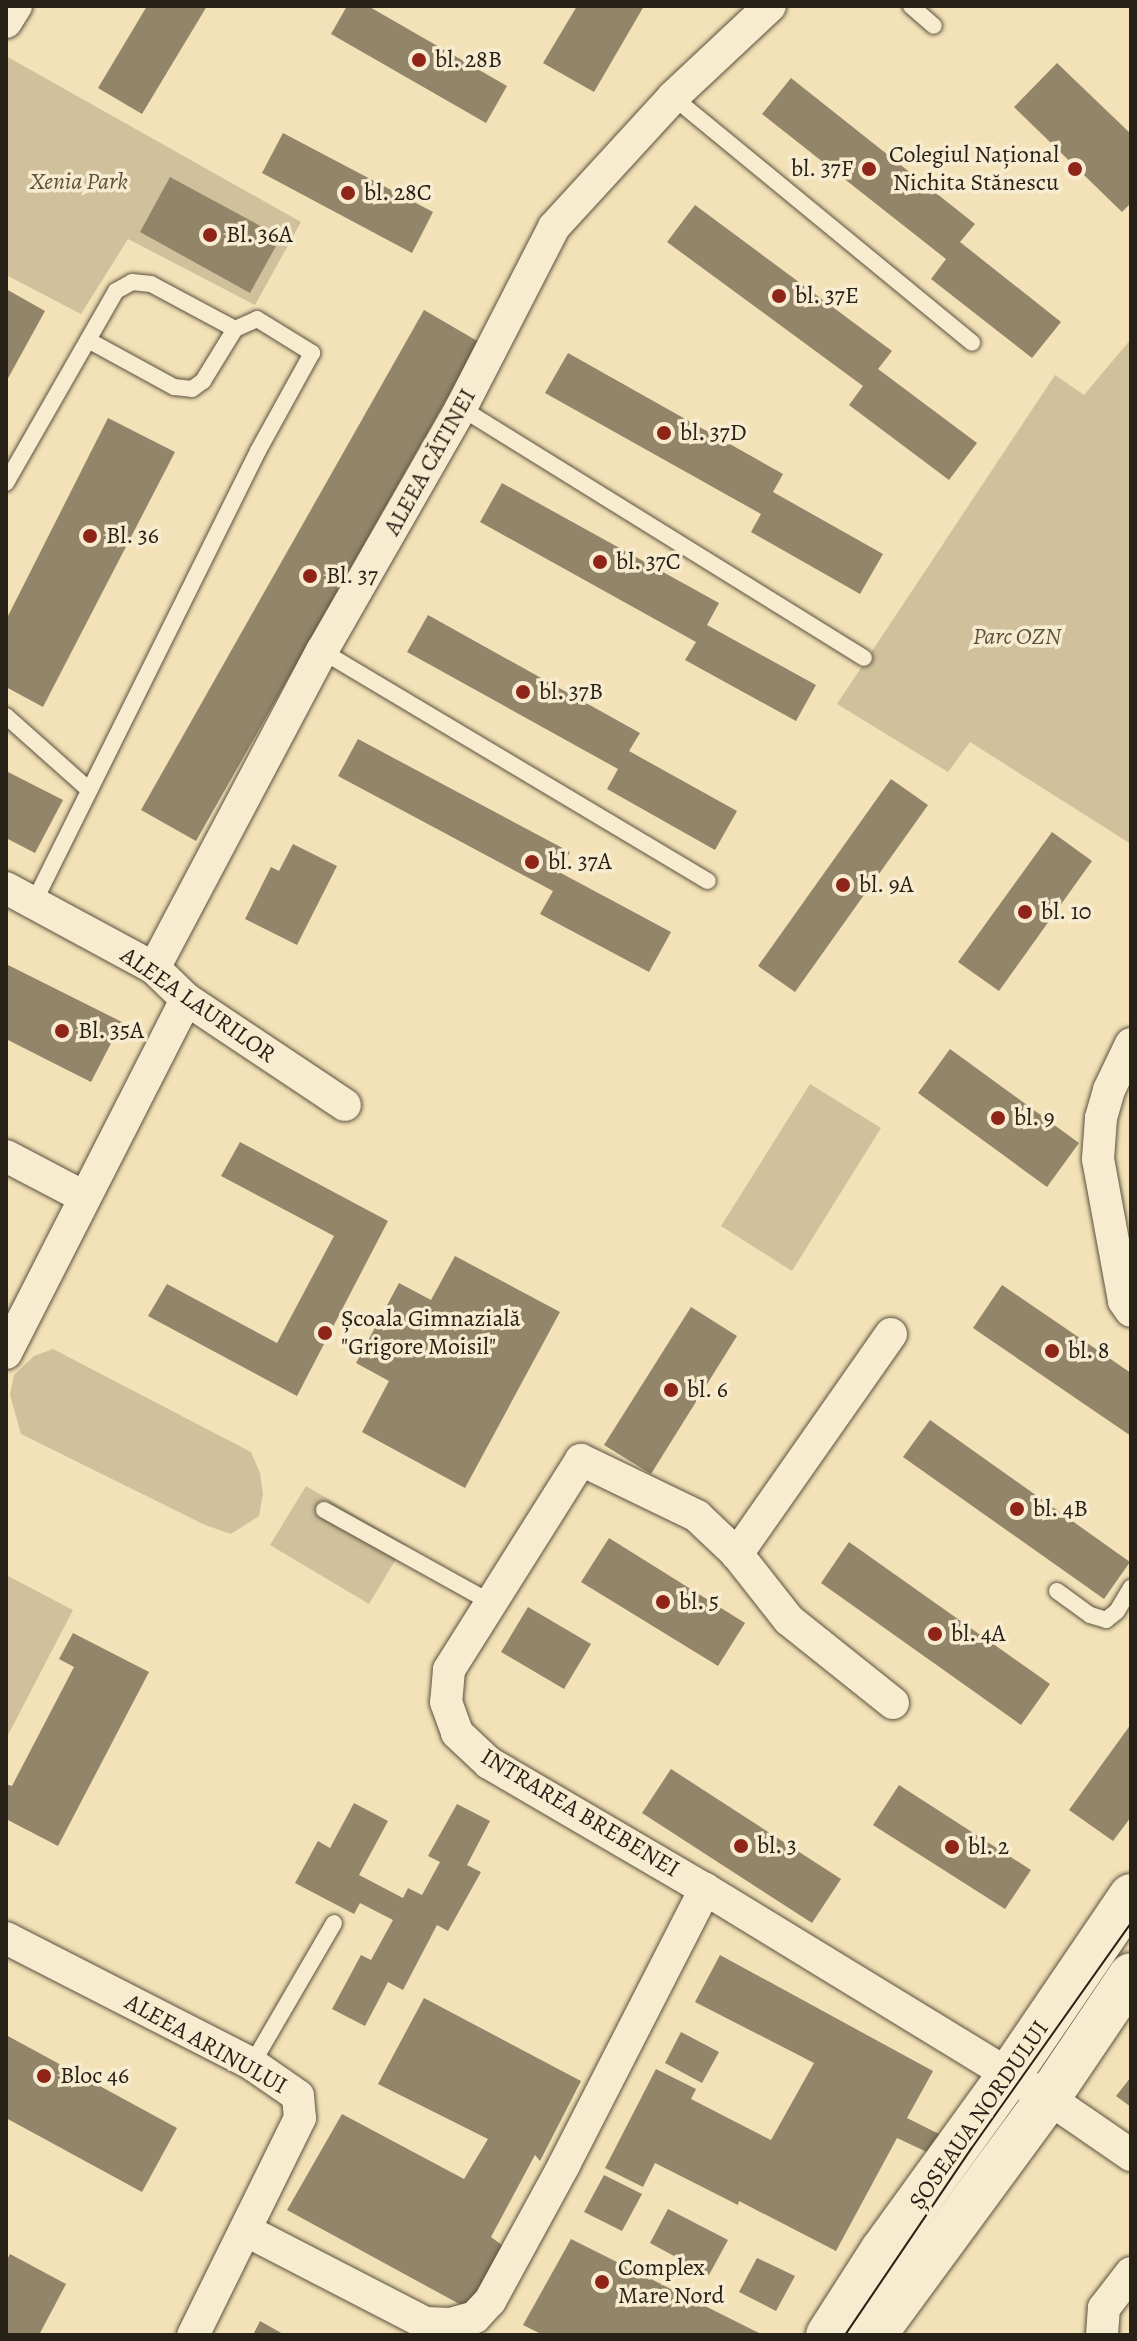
<!DOCTYPE html>
<html>
<head>
<meta charset="utf-8">
<style>
  body { margin:0 }
  #map { position:relative; width:1137px; height:2341px; overflow:hidden; background:#f3e2b7; font-family:Alegreya,serif }
  div>[style] { position:absolute }
  [style*='--x'] { left:calc(var(--x)*1px); top:calc(var(--y)*1px); width:calc(var(--w)*1px); rotate:calc(var(--a)*1deg) }
  .green>* { inset:0; background:#d0c19c }
  .building>* { inset:0; background:#92856a }
  .roads { filter:drop-shadow(0 0 2px #5b513f) drop-shadow(0 0 2px #5b513f) }
  .lane>* { height:16px; margin:-8px; padding:0 8px; transform-origin:8px; border-radius:8px; background:#f7ecd0 }
  .street>* { height:32px; margin:-16px; padding:0 16px; transform-origin:16px; border-radius:16px; background:#f7ecd0 }
  .secondary>* { height:44px; margin:-22px; padding:0 22px; transform-origin:22px; border-radius:22px; background:#f7ecd0 }
  .tram>* { height:2px; margin:-1px; padding:0 1px; transform-origin:1px; border-radius:1px; background:#282117 }
  .dots>* { width:22px; height:22px; translate:-50% -50%; box-sizing:border-box; border:4px solid #f7ecd0; border-radius:50% }
  span { translate:-50% -50%; white-space:nowrap; text-align:center; line-height:1.15; -webkit-text-stroke:7px #f7ecd0; paint-order:stroke }
  .poi-label { font-size:24px; color:#282117 }
  .left { translate:0 -50%; text-align:left }
  .right { translate:-100% -50%; text-align:right }
  .park-label { font-size:24px; color:#5a513f; font-style:italic }
  .street-label { font-size:24px; color:#282117 }
  .frame { position:absolute; inset:0; border:8px solid #282117; pointer-events:none }
</style>
</head>
<body>
<div id="map">
  <div class="green">
    <div style="clip-path:polygon(6px 56px,301px 222px,255px 305px,128px 239px,81px 314px,6px 275px)"></div>
    <div style="clip-path:polygon(1131px 339px,1131px 844px,970px 742px,948px 772px,837px 704px,1055px 375px,1084px 395px)"></div>
    <div style="clip-path:polygon(810px 1084px,881px 1128px,792px 1271px,721px 1226px)"></div>
    <div style="clip-path:polygon(53px 1349px,251px 1452px,260px 1473px,263px 1494px,259px 1516px,231px 1534px,205px 1525px,21px 1434px,10px 1395px,14px 1375px,34px 1356px)"></div>
    <div style="clip-path:polygon(306px 1486px,405px 1544px,369px 1604px,270px 1545px)"></div>
    <div style="clip-path:polygon(6px 1575px,73px 1610px,6px 1739px)"></div>
  </div>
  <div class="building">
    <div style="clip-path:polygon(147px 6px,207px 6px,142px 114px,98px 88px)"></div>
    <div style="clip-path:polygon(347px 6px,368px 6px,507px 86px,486px 123px,331px 34px)"></div>
    <div style="clip-path:polygon(577px 6px,644px 6px,594px 92px,543px 63px)"></div>
    <div style="clip-path:polygon(1057px 63px,1131px 134px,1131px 203px,1122px 212px,1014px 107px)"></div>
    <div style="clip-path:polygon(791px 78px,975px 224px,960px 242px,1061px 322px,1032px 358px,931px 279px,946px 259px,762px 114px)"></div>
    <div style="clip-path:polygon(283px 133px,433px 212px,412px 253px,262px 173px)"></div>
    <div style="clip-path:polygon(170px 177px,281px 237px,250px 293px,140px 232px)"></div>
    <div style="clip-path:polygon(695px 205px,892px 351px,878px 369px,977px 443px,949px 480px,849px 405px,863px 386px,667px 242px)"></div>
    <div style="clip-path:polygon(6px 289px,45px 311px,6px 382px)"></div>
    <div style="clip-path:polygon(424px 310px,479px 342px,196px 841px,141px 810px)"></div>
    <div style="clip-path:polygon(568px 353px,783px 474px,773px 492px,883px 554px,860px 594px,751px 532px,761px 514px,545px 393px)"></div>
    <div style="clip-path:polygon(108px 418px,175px 452px,43px 707px,6px 687px,6px 620px)"></div>
    <div style="clip-path:polygon(502px 483px,719px 603px,707px 625px,816px 685px,796px 721px,685px 660px,696px 642px,480px 522px)"></div>
    <div style="clip-path:polygon(428px 615px,640px 733px,629px 751px,737px 811px,715px 850px,607px 789px,618px 769px,407px 652px)"></div>
    <div style="clip-path:polygon(358px 739px,570px 852px,559px 872px,671px 932px,649px 972px,540px 914px,553px 891px,338px 776px)"></div>
    <div style="clip-path:polygon(6px 771px,63px 800px,35px 853px,6px 838px)"></div>
    <div style="clip-path:polygon(891px 779px,928px 805px,795px 992px,758px 966px)"></div>
    <div style="clip-path:polygon(1052px 832px,1092px 861px,999px 991px,958px 962px)"></div>
    <div style="clip-path:polygon(293px 844px,337px 866px,297px 945px,245px 919px,271px 867px,279px 871px)"></div>
    <div style="clip-path:polygon(6px 964px,122px 1022px,91px 1082px,6px 1039px)"></div>
    <div style="clip-path:polygon(950px 1049px,1079px 1143px,1047px 1187px,918px 1093px)"></div>
    <div style="clip-path:polygon(240px 1142px,388px 1221px,297px 1396px,148px 1316px,167px 1284px,277px 1343px,334px 1236px,221px 1176px)"></div>
    <div style="clip-path:polygon(455px 1256px,560px 1312px,465px 1488px,362px 1432px,389px 1381px,356px 1363px,399px 1283px,431px 1300px)"></div>
    <div style="clip-path:polygon(1002px 1285px,1131px 1373px,1131px 1436px,973px 1328px)"></div>
    <div style="clip-path:polygon(691px 1307px,737px 1336px,651px 1474px,604px 1445px)"></div>
    <div style="clip-path:polygon(930px 1420px,1130px 1562px,1104px 1599px,903px 1457px)"></div>
    <div style="clip-path:polygon(609px 1538px,745px 1623px,718px 1666px,581px 1582px)"></div>
    <div style="clip-path:polygon(849px 1542px,1050px 1684px,1021px 1725px,821px 1583px)"></div>
    <div style="clip-path:polygon(528px 1607px,591px 1644px,564px 1689px,501px 1652px)"></div>
    <div style="clip-path:polygon(73px 1633px,149px 1672px,58px 1846px,6px 1819px,6px 1784px,12px 1786px,74px 1667px,59px 1659px)"></div>
    <div style="clip-path:polygon(1131px 1724px,1131px 1817px,1113px 1841px,1069px 1810px)"></div>
    <div style="clip-path:polygon(671px 1769px,841px 1879px,812px 1923px,642px 1813px)"></div>
    <div style="clip-path:polygon(899px 1785px,1031px 1870px,1005px 1909px,873px 1825px)"></div>
    <div style="clip-path:polygon(354px 1803px,388px 1821px,359px 1875px,403px 1898px,408px 1888px,422px 1895px,440px 1862px,428px 1856px,457px 1804px,490px 1821px,467px 1865px,481px 1872px,448px 1931px,437px 1925px,403px 1990px,388px 1982px,365px 2026px,332px 2009px,361px 1955px,371px 1960px,393px 1920px,360px 1903px,354px 1914px,295px 1883px,318px 1841px,330px 1848px)"></div>
    <div style="clip-path:polygon(720px 1955px,933px 2071px,907px 2118px,939px 2134px,929px 2153px,897px 2138px,836px 2251px,739px 2201px,738px 2205px,655px 2163px,643px 2187px,605px 2168px,656px 2069px,696px 2089px,691px 2099px,771px 2140px,814px 2063px,695px 2002px)"></div>
    <div style="clip-path:polygon(424px 1998px,581px 2081px,540px 2161px,535px 2155px,491px 2237px,506px 2248px,474px 2312px,287px 2210px,342px 2114px,464px 2179px,488px 2139px,378px 2084px)"></div>
    <div style="clip-path:polygon(681px 2032px,719px 2052px,702px 2083px,665px 2063px)"></div>
    <div style="clip-path:polygon(6px 2035px,177px 2128px,142px 2192px,6px 2118px)"></div>
    <div style="clip-path:polygon(1131px 2077px,1131px 2107px,1116px 2096px)"></div>
    <div style="clip-path:polygon(604px 2175px,642px 2194px,622px 2231px,584px 2212px)"></div>
    <div style="clip-path:polygon(668px 2209px,728px 2240px,709px 2275px,650px 2243px)"></div>
    <div style="clip-path:polygon(571px 2239px,763px 2335px,543px 2335px,523px 2325px)"></div>
    <div style="clip-path:polygon(10px 2254px,66px 2284px,39px 2335px,6px 2335px,6px 2262px)"></div>
    <div style="clip-path:polygon(757px 2258px,795px 2276px,776px 2311px,739px 2292px)"></div>
    <div style="clip-path:polygon(260px 2321px,285px 2335px,253px 2335px)"></div>
  </div>
  <div class="roads">
    <div class="lane">
      <div style="--x:911;--y:6;--w:30;--a:41"></div>
      <div style="--x:673;--y:97;--w:387;--a:39.4"></div>
      <div style="--x:88;--y:340;--w:98;--a:28.7"></div>
      <div style="--x:174;--y:387;--w:18;--a:6"></div>
      <div style="--x:192;--y:389;--w:14;--a:-36"></div>
      <div style="--x:203;--y:381;--w:61;--a:-58.4"></div>
      <div style="--x:461;--y:408;--w:474;--a:31.8"></div>
      <div style="--x:6;--y:483;--w:221;--a:-60.2"></div>
      <div style="--x:116;--y:291;--w:18;--a:-29"></div>
      <div style="--x:132;--y:282;--w:19;--a:6"></div>
      <div style="--x:151;--y:284;--w:95;--a:28.2"></div>
      <div style="--x:235;--y:329;--w:24;--a:-24"></div>
      <div style="--x:257;--y:319;--w:65;--a:31.7"></div>
      <div style="--x:312;--y:353;--w:112;--a:118.9"></div>
      <div style="--x:258;--y:451;--w:504;--a:116.41"></div>
      <div style="--x:322;--y:651;--w:449;--a:30.8"></div>
      <div style="--x:6;--y:716;--w:111;--a:41.7"></div>
      <div style="--x:324;--y:1510;--w:192;--a:29"></div>
      <div style="--x:1057;--y:1591;--w:41;--a:36"></div>
      <div style="--x:1090;--y:1615;--w:17;--a:17"></div>
      <div style="--x:1106;--y:1620;--w:14;--a:-39"></div>
      <div style="--x:1117;--y:1611;--w:27;--a:-59"></div>
      <div style="--x:252;--y:2064;--w:163;--a:-59.8"></div>
    </div>
    <div class="street">
      <div style="--x:6;--y:22;--w:19;--a:-58"></div>
      <div style="--x:6;--y:888;--w:168;--a:28.4"></div>
      <div style="--x:154;--y:968;--w:45;--a:44.1"></div>
      <div style="--x:186;--y:999;--w:191;--a:33.7"></div>
      <div style="--x:154;--y:968;--w:359;--a:-62.1"></div>
      <div style="--x:322;--y:651;--w:280;--a:-60.2"></div>
      <div style="--x:461;--y:408;--w:203;--a:-62.8"></div>
      <div style="--x:554;--y:227;--w:176;--a:-47.5"></div>
      <div style="--x:673;--y:97;--w:133;--a:-43.2"></div>
      <div style="--x:1131;--y:1044;--w:51;--a:115.6"></div>
      <div style="--x:1109;--y:1090;--w:29;--a:106"></div>
      <div style="--x:1101;--y:1118;--w:41;--a:94.2"></div>
      <div style="--x:1098;--y:1159;--w:144;--a:79.6"></div>
      <div style="--x:1124;--y:1301;--w:12;--a:55"></div>
      <div style="--x:6;--y:1156;--w:88;--a:27.7"></div>
      <div style="--x:891;--y:1334;--w:269;--a:125"></div>
      <div style="--x:737;--y:1554;--w:84;--a:51.8"></div>
      <div style="--x:789;--y:1620;--w:133;--a:38.6"></div>
      <div style="--x:6;--y:1353;--w:397;--a:-63"></div>
      <div style="--x:737;--y:1554;--w:55;--a:-136.5"></div>
      <div style="--x:697;--y:1516;--w:129;--a:-154.2"></div>
      <div style="--x:581;--y:1460;--w:248;--a:122.2"></div>
      <div style="--x:449;--y:1670;--w:32;--a:95"></div>
      <div style="--x:446;--y:1702;--w:33;--a:70"></div>
      <div style="--x:457;--y:1733;--w:44;--a:43.2"></div>
      <div style="--x:489;--y:1763;--w:250;--a:30.3"></div>
      <div style="--x:705;--y:1889;--w:402;--a:31.4"></div>
      <div style="--x:1048;--y:2098;--w:101;--a:34.5"></div>
      <div style="--x:6;--y:1938;--w:276;--a:27.1"></div>
      <div style="--x:252;--y:2064;--w:56;--a:34.8"></div>
      <div style="--x:298;--y:2096;--w:22;--a:85"></div>
      <div style="--x:300;--y:2118;--w:242;--a:116.2"></div>
      <div style="--x:247;--y:2231;--w:200;--a:27.3"></div>
      <div style="--x:425;--y:2323;--w:26;--a:2"></div>
      <div style="--x:451;--y:2324;--w:25;--a:-16"></div>
      <div style="--x:475;--y:2317;--w:22;--a:-47"></div>
      <div style="--x:490;--y:2301;--w:155;--a:-61.4"></div>
      <div style="--x:564;--y:2165;--w:310;--a:-62.9"></div>
      <div style="--x:1102;--y:2335;--w:27;--a:-86"></div>
      <div style="--x:1104;--y:2308;--w:44;--a:-52.4"></div>
    </div>
    <div class="secondary">
      <div style="--x:828;--y:2335;--w:100;--a:-57.3"></div>
      <div style="--x:882;--y:2251;--w:215;--a:-54.1"></div>
      <div style="--x:1008;--y:2077;--w:219;--a:-55.8"></div>
      <div style="--x:874;--y:2335;--w:294;--a:-53.7"></div>
      <div style="--x:1048;--y:2098;--w:148;--a:-56"></div>
    </div>
  </div>
  <div class="tram">
    <div style="--x:845;--y:2335;--w:225;--a:-55.9"></div>
    <div style="--x:971;--y:2149;--w:277;--a:-54.7"></div>
  </div>
  <div class="dots">
    <div style="left:419px;top:60px;background:#8f2418"></div>
    <div style="left:869px;top:169px;background:#8f2418"></div>
    <div style="left:1075px;top:169px;background:#8f2418"></div>
    <div style="left:348px;top:193px;background:#8f2418"></div>
    <div style="left:210px;top:235px;background:#8f2418"></div>
    <div style="left:779px;top:296px;background:#8f2418"></div>
    <div style="left:664px;top:433px;background:#8f2418"></div>
    <div style="left:90px;top:536px;background:#8f2418"></div>
    <div style="left:600px;top:562px;background:#8f2418"></div>
    <div style="left:310px;top:576px;background:#8f2418"></div>
    <div style="left:523px;top:692px;background:#8f2418"></div>
    <div style="left:532px;top:862px;background:#8f2418"></div>
    <div style="left:843px;top:885px;background:#8f2418"></div>
    <div style="left:1025px;top:912px;background:#8f2418"></div>
    <div style="left:62px;top:1031px;background:#8f2418"></div>
    <div style="left:998px;top:1118px;background:#8f2418"></div>
    <div style="left:325px;top:1333px;background:#8f2418"></div>
    <div style="left:1052px;top:1351px;background:#8f2418"></div>
    <div style="left:671px;top:1390px;background:#8f2418"></div>
    <div style="left:1017px;top:1509px;background:#8f2418"></div>
    <div style="left:663px;top:1602px;background:#8f2418"></div>
    <div style="left:935px;top:1634px;background:#8f2418"></div>
    <div style="left:741px;top:1846px;background:#8f2418"></div>
    <div style="left:952px;top:1847px;background:#8f2418"></div>
    <div style="left:44px;top:2076px;background:#8f2418"></div>
    <div style="left:602px;top:2282px;background:#8f2418"></div>
  </div>
  <div class="poi-label">
    <span class="left" style="left:435px;top:60px">bl. 28B</span>
    <span class="right" style="left:1059px;top:169px">Colegiul Național<br>Nichita Stănescu</span>
    <span class="right" style="left:853px;top:169px">bl. 37F</span>
    <span class="left" style="left:364px;top:193px">bl. 28C</span>
    <span class="left" style="left:226px;top:235px">Bl. 36A</span>
    <span class="left" style="left:795px;top:296px">bl. 37E</span>
    <span class="left" style="left:680px;top:433px">bl. 37D</span>
    <span class="left" style="left:106px;top:536px">Bl. 36</span>
    <span class="left" style="left:616px;top:562px">bl. 37C</span>
    <span class="left" style="left:326px;top:576px">Bl. 37</span>
    <span class="left" style="left:539px;top:692px">bl. 37B</span>
    <span class="left" style="left:548px;top:862px">bl. 37A</span>
    <span class="left" style="left:859px;top:885px">bl. 9A</span>
    <span class="left" style="left:1041px;top:912px">bl. 10</span>
    <span class="left" style="left:78px;top:1031px">Bl. 35A</span>
    <span class="left" style="left:1014px;top:1118px">bl. 9</span>
    <span class="left" style="left:341px;top:1333px">Școala Gimnazială<br>"Grigore Moisil"</span>
    <span class="left" style="left:1068px;top:1351px">bl. 8</span>
    <span class="left" style="left:687px;top:1390px">bl. 6</span>
    <span class="left" style="left:1033px;top:1509px">bl. 4B</span>
    <span class="left" style="left:679px;top:1602px">bl. 5</span>
    <span class="left" style="left:951px;top:1634px">bl. 4A</span>
    <span class="left" style="left:757px;top:1846px">bl. 3</span>
    <span class="left" style="left:968px;top:1847px">bl. 2</span>
    <span class="left" style="left:60px;top:2076px">Bloc 46</span>
    <span class="left" style="left:618px;top:2282px">Complex<br>Mare Nord</span>
  </div>
  <div class="park-label">
    <span style="left:79px;top:182px">Xenia Park</span>
    <span style="left:1017px;top:637px">Parc OZN</span>
  </div>
  <div class="street-label">
    <span style="left:430px;top:462px;rotate:-61deg">ALEEA CĂTINEI</span>
    <span style="left:198px;top:1005px;rotate:35deg">ALEEA LAURILOR</span>
    <span style="left:580px;top:1813px;rotate:31deg">INTRAREA BREBENEI</span>
    <span style="left:206px;top:2044px;rotate:29deg">ALEEA ARINULUI</span>
    <span style="left:979px;top:2115px;rotate:-55deg">ȘOSEAUA NORDULUI</span>
  </div>
  <div class="frame"></div>
</div>
</body>
</html>
